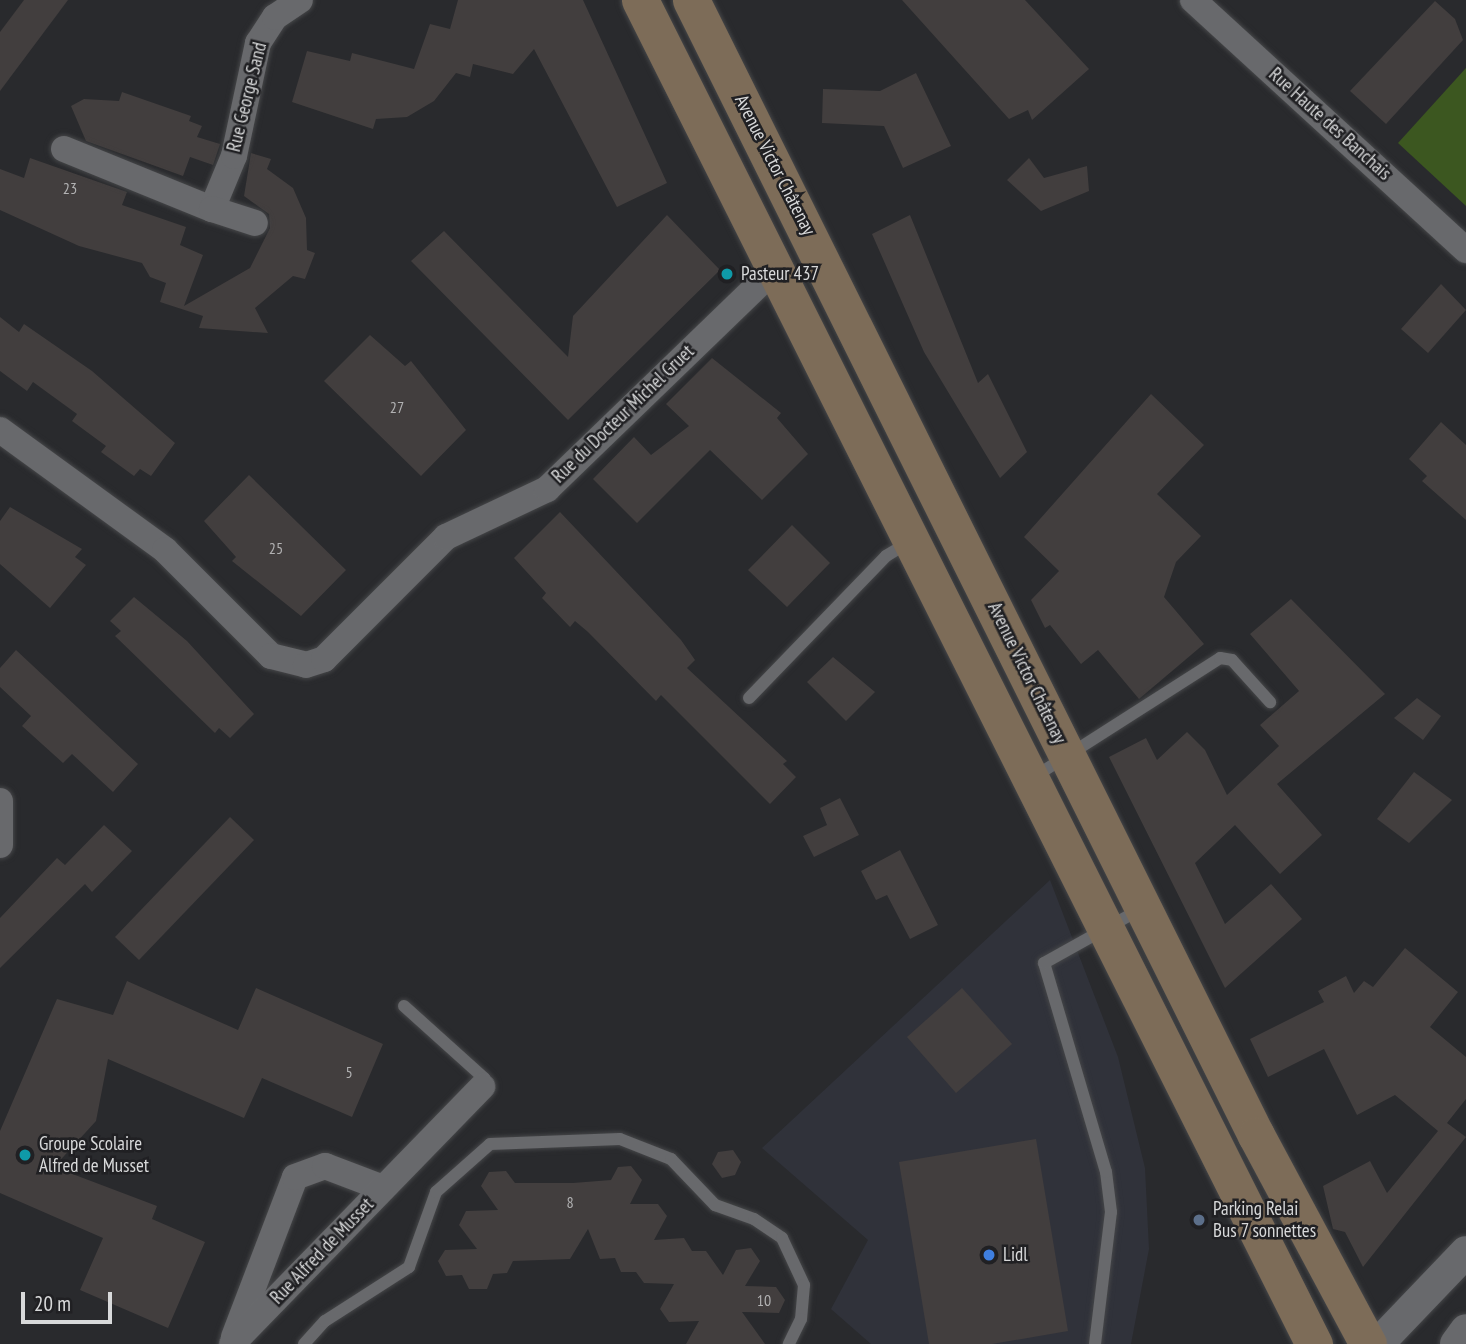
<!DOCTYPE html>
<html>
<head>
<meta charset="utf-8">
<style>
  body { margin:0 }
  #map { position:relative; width:1466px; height:1344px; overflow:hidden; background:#292a2d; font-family:"PT Sans Narrow",sans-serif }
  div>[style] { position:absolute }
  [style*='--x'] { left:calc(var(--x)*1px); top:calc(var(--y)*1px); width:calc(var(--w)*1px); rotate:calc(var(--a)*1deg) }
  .built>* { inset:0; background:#30323a }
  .green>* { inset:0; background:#3c5720 }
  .building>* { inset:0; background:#423e3e }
  .roads { filter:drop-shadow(0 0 2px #454648) drop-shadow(0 0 2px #454648) }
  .service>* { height:12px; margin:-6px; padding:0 6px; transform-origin:6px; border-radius:6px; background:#68696c }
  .minor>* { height:26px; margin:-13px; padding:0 13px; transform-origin:13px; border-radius:13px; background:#68696c }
  .tertiary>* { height:32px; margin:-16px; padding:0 16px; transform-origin:16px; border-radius:16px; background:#68696c }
  .secondary>* { height:37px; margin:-18.5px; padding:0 18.5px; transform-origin:18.5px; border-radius:18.5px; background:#7d6c58 }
  .dots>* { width:19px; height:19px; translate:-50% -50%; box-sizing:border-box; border:4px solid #202023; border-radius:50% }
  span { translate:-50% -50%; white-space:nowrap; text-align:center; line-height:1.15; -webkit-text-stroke:5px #202023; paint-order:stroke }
  .number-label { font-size:16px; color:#b2b2b3 }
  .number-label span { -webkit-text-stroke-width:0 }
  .street-label { font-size:19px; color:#d8d9da }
  .poi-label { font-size:19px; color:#d8d9da }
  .left { translate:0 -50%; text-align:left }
  .scale { position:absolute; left:21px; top:1292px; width:91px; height:32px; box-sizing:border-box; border:4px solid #d8d9da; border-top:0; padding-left:9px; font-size:21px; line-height:24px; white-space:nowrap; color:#d8d9da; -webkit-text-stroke:5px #202023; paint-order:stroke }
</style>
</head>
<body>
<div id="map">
  <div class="built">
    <div style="clip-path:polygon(1050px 880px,1118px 1057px,1145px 1168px,1149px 1249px,1131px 1344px,871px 1344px,831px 1309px,868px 1240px,762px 1148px)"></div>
  </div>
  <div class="green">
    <div style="clip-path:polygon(1466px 68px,1466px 206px,1398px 143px)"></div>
  </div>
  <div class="building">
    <div style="clip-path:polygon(24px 0,68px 0,0 91px,0 32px)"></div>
    <div style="clip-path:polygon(458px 0,583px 0,667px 183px,617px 207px,534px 49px,513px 74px,473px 64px,470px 77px,456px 73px,434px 101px,407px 117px,376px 119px,373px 129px,292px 102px,307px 51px,350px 61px,352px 53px,414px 69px,430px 24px,450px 29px)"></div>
    <div style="clip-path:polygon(902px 0,1025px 0,1089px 69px,1032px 120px,1028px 110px,1009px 119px)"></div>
    <div style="clip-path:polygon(1435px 1px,1455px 19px,1463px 40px,1386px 124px,1350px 91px)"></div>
    <div style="clip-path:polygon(916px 73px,951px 146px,903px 168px,884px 126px,822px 123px,823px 89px,880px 91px)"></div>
    <div style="clip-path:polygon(122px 92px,191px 116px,189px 121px,202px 126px,197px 137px,220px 144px,213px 165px,190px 157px,183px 176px,86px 141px,71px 106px,84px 99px,119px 101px)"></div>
    <div style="clip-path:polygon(251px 153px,271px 159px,267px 169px,293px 188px,306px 218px,307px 250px,315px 253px,305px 279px,293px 276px,255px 308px,268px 333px,199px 328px,203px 316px,160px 302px,166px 283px,150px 277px,142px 263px,79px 246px,0 210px,0 169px,24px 178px,30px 158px,127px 192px,122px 205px,186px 227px,180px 245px,203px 255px,184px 306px,250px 268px,270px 228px,269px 214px,244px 196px)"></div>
    <div style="clip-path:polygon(1029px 158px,1044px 178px,1087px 166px,1089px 191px,1041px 211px,1007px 180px)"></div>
    <div style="clip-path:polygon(667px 215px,720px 270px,568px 420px,411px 261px,444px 231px,568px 357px,573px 316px)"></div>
    <div style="clip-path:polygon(910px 215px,978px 383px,988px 374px,1027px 452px,1000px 478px,924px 352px,872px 234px)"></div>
    <div style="clip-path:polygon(1441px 284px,1466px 310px,1428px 353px,1401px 329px)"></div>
    <div style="clip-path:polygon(0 317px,19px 332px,24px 324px,92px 371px,175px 443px,151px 476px,140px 469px,134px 476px,101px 452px,106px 446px,72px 421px,77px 414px,33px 382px,27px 391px,0 371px)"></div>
    <div style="clip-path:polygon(370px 335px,405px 366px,411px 361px,466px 430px,421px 476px,324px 381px)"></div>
    <div style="clip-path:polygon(712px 358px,781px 413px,777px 418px,808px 454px,762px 500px,710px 450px,637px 523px,593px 479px,634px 437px,651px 455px,689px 426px,666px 404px)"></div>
    <div style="clip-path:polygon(1151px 394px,1204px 445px,1157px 494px,1201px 536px,1176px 562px,1164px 597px,1204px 644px,1139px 699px,1098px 650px,1081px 664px,1050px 625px,1045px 628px,1031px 600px,1059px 571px,1024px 537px)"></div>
    <div style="clip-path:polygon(1441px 422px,1466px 445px,1466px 520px,1422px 481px,1427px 476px,1409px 459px)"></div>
    <div style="clip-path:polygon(249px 475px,346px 570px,301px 616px,232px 561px,236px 557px,204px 521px)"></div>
    <div style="clip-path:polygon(10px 507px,82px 549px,75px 557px,86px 565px,50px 608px,0 564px,0 521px)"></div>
    <div style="clip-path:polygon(560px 512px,681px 640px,695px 660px,687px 668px,787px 761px,783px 764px,796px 777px,770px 804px,661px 695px,656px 701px,588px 632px,575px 621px,570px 627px,542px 598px,546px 593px,514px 558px)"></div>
    <div style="clip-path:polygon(792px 525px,830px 563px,787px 607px,748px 570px)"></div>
    <div style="clip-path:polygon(134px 597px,187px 641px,254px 714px,230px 738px,219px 728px,215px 733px,115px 636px,121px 631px,110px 621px)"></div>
    <div style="clip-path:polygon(1291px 599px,1385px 694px,1277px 784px,1322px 835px,1280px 874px,1235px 825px,1195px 863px,1225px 924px,1271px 884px,1302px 919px,1225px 988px,1109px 757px,1146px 738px,1157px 760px,1187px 732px,1205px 750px,1227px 795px,1279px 746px,1260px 725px,1299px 691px,1250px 634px)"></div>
    <div style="clip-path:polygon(16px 650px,138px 764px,113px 792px,72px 754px,63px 763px,22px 726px,31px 716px,0 687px,0 668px)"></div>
    <div style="clip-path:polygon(833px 657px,875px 692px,846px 721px,807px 682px)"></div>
    <div style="clip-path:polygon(1417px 698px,1441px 716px,1423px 740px,1394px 718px)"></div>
    <div style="clip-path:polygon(1414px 772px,1452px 800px,1409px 843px,1377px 819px)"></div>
    <div style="clip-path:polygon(840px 798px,859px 835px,814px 857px,803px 836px,827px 825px,820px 808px)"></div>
    <div style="clip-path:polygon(230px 817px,254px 840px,139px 960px,115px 937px)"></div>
    <div style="clip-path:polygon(104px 825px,132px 851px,92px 892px,85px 884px,0 968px,0 918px,57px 858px,65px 865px)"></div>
    <div style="clip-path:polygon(900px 850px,938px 925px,910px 939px,887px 895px,876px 900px,861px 871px)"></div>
    <div style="clip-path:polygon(1405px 948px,1458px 992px,1430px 1027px,1466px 1057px,1466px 1099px,1447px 1123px,1466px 1137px,1363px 1267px,1345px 1232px,1333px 1229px,1323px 1186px,1370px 1161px,1387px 1193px,1438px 1131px,1395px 1095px,1357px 1115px,1324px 1049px,1268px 1077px,1250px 1039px,1324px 1002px,1318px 991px,1346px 976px,1354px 993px,1364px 981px,1373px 987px)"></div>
    <div style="clip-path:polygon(127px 981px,238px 1030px,256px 988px,383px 1044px,352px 1117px,262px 1078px,244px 1118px,108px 1059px,96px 1121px,54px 1167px,157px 1206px,152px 1219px,205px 1242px,168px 1328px,80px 1290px,103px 1238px,0 1193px,0 1131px,57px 999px,113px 1015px)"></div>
    <div style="clip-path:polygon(962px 988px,1012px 1044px,956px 1093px,907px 1037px)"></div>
    <div style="clip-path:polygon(1036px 1139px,1068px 1331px,992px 1344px,929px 1344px,899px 1162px)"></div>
    <div style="clip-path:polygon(733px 1150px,741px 1162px,735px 1175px,722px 1178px,712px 1164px,718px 1152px)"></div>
    <div style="clip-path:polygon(631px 1166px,642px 1180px,630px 1204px,658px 1204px,667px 1216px,654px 1240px,684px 1238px,692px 1251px,706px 1251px,723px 1275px,736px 1250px,751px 1248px,760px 1261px,745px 1286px,776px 1287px,785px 1300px,779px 1313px,742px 1312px,765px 1344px,686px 1344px,699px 1321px,669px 1322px,660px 1309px,674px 1284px,644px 1283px,636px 1272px,621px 1272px,615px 1258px,600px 1259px,588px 1229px,570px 1259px,513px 1261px,507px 1273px,493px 1274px,487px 1289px,469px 1289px,462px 1275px,446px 1276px,438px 1261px,445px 1250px,477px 1249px,459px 1225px,466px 1211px,498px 1210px,481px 1186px,489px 1172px,506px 1171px,515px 1183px,573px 1183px,611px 1180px,618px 1167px)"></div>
  </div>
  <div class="roads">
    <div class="service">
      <div style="--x:749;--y:698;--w:197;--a:-46"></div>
      <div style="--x:886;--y:556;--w:27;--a:-31"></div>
      <div style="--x:1034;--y:777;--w:221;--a:-32.6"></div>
      <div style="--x:1220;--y:658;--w:12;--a:9"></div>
      <div style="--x:1232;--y:660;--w:57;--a:47.9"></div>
      <div style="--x:404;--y:1006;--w:108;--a:42"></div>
      <div style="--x:484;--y:1078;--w:9;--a:103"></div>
      <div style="--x:304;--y:1344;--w:31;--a:-48"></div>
      <div style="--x:325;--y:1321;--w:100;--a:-32.7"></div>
      <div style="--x:409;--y:1267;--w:80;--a:-70.2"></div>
      <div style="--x:436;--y:1192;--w:72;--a:-41.6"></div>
      <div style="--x:490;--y:1144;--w:130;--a:-2.2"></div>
      <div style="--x:620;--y:1139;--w:55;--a:21.4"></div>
      <div style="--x:671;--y:1159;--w:64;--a:46.3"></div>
      <div style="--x:715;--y:1205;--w:41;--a:19.7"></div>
      <div style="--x:754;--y:1219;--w:34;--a:34"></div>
      <div style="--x:782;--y:1238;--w:52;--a:64.9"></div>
      <div style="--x:804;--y:1285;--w:34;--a:95"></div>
      <div style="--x:801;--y:1319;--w:28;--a:116"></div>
      <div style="--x:1095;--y:1344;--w:133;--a:-83.1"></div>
      <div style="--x:1111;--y:1212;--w:40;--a:-97.1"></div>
      <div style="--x:1106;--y:1172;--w:218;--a:-106.5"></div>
      <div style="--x:1044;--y:963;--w:109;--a:-29.2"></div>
    </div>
    <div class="minor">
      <div style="--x:1193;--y:0;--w:370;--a:42.5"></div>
      <div style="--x:64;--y:149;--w:160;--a:22.1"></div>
      <div style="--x:212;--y:209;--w:57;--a:-67.5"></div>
      <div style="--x:234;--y:156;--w:116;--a:-78"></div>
      <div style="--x:258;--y:43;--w:31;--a:-57"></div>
      <div style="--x:275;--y:17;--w:30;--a:-34"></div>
      <div style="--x:212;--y:209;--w:45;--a:18"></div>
      <div style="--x:0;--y:430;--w:204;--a:36"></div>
      <div style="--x:165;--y:550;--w:150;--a:45"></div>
      <div style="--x:271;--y:656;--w:36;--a:14"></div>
      <div style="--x:306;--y:665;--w:19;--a:-18"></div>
      <div style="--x:324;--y:659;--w:173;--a:-45"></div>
      <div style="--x:446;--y:537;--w:112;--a:-25.4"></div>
      <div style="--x:547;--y:489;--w:320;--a:-44"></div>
      <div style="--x:0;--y:801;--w:44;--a:90"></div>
      <div style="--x:234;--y:1337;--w:171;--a:-69.1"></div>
      <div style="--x:295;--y:1177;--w:32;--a:-20"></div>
      <div style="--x:325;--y:1166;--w:62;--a:20.8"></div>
      <div style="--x:232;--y:1344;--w:359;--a:-45.8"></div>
    </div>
    <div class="tertiary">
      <div style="--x:1378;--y:1344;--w:127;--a:-46.3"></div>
      <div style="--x:1456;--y:1344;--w:17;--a:-54"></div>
    </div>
    <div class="secondary">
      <div style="--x:640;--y:0;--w:1504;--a:63.37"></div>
      <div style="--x:691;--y:0;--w:1268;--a:63.54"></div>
      <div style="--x:1256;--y:1135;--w:237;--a:61.8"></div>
    </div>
  </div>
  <div class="dots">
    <div style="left:727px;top:274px;background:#0f9aa8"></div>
    <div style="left:25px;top:1155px;background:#0f9aa8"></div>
    <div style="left:1199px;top:1220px;background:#5c6f8a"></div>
    <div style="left:989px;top:1255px;background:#3f7fe0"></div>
  </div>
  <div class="number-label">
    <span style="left:70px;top:188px">23</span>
    <span style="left:397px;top:407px">27</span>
    <span style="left:276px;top:548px">25</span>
    <span style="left:349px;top:1072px">5</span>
    <span style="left:570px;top:1202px">8</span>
    <span style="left:764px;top:1300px">10</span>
  </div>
  <div class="street-label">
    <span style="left:247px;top:97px;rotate:-76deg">Rue George Sand</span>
    <span style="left:1330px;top:124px;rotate:42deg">Rue Haute des Banchais</span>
    <span style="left:775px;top:165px;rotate:63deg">Avenue Victor Châtenay</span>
    <span style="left:623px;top:414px;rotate:-44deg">Rue du Docteur Michel Gruet</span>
    <span style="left:1027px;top:673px;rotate:64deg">Avenue Victor Châtenay</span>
    <span style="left:322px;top:1251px;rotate:-46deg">Rue Alfred de Musset</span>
  </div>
  <div class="poi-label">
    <span class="left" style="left:741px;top:274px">Pasteur 437</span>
    <span class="left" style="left:39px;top:1155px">Groupe Scolaire<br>Alfred de Musset</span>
    <span class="left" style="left:1213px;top:1220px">Parking Relai<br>Bus 7 sonnettes</span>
    <span class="left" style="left:1003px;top:1255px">Lidl</span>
  </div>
  <div class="scale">20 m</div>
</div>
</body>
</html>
